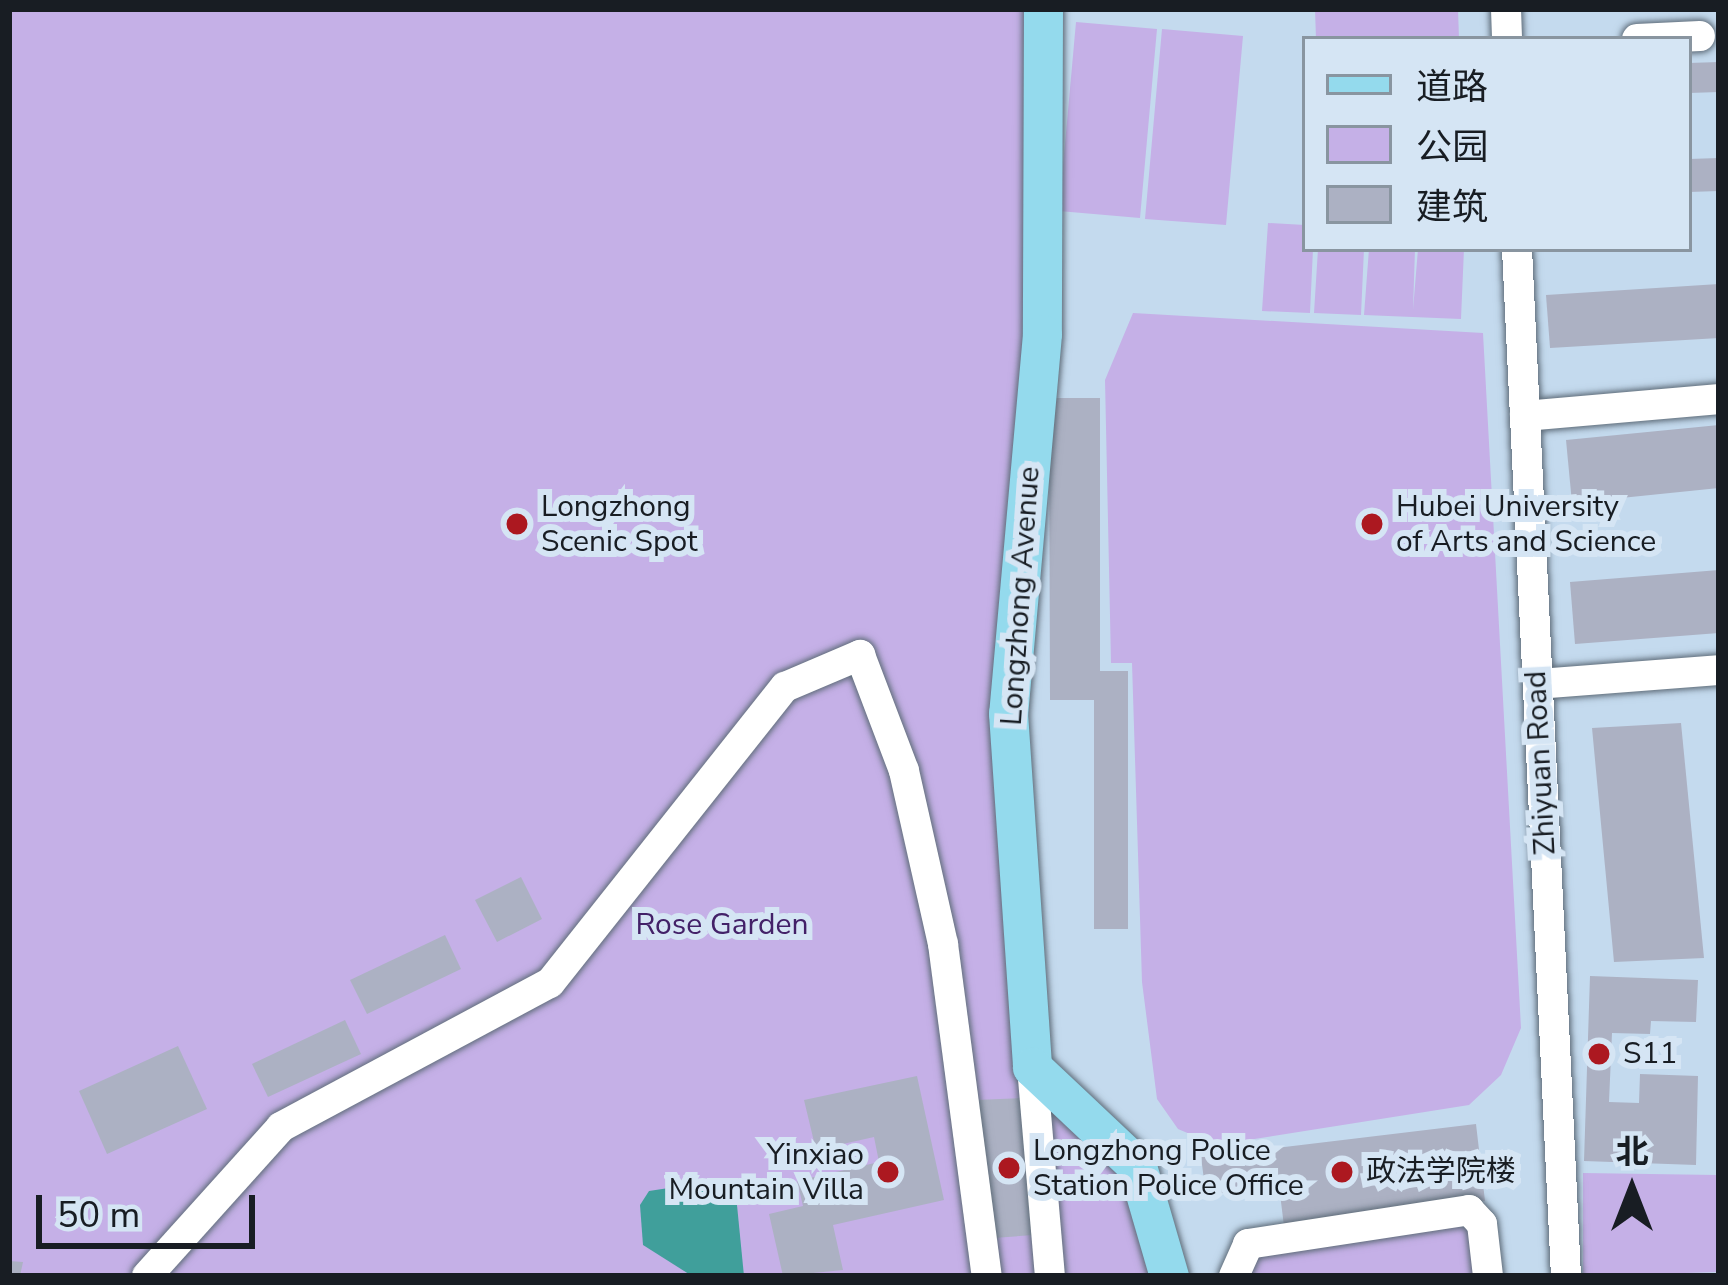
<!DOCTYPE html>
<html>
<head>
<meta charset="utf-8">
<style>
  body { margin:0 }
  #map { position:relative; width:1728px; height:1285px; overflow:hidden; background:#d5e5f4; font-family:"Nunito Sans","Noto Sans SC",sans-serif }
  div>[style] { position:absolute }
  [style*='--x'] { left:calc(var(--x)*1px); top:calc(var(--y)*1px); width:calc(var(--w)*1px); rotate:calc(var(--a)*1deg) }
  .built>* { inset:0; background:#c4daee }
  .green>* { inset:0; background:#c5b0e7 }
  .water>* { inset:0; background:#409f9b }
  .building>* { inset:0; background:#acb1c3 }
  .roads { filter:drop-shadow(0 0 3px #5e6c79) drop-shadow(0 0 3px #5e6c79) }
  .minor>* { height:30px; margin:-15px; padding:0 15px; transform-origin:15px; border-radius:15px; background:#fff }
  .major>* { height:39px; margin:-19.5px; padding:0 19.5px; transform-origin:19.5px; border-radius:19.5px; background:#94daed }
  .dots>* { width:33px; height:33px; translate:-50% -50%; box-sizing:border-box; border:6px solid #d5e5f4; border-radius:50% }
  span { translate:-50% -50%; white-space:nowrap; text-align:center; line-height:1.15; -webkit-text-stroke:12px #d5e5f4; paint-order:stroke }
  .poi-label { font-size:30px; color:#181d23 }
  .left { translate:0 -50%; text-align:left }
  .right { translate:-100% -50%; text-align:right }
  .street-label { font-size:30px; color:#181d23 }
  .park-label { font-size:30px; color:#432168 }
  .frame { position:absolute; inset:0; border:12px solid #181d23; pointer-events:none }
  .legend { position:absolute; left:1302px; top:36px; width:390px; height:216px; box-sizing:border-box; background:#d5e5f4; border:3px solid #8995a0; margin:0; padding:15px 21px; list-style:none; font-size:36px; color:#181d23 }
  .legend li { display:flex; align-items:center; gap:24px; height:60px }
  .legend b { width:60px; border:3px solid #8995a0 }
  .north { position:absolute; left:1572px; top:1129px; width:120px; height:120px; -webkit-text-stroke:9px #d5e5f4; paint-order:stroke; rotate:0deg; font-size:33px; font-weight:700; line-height:48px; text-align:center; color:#181d23 }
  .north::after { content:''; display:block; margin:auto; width:42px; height:54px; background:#181d23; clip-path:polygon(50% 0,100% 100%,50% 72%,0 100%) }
  .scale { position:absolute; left:36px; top:1195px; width:219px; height:54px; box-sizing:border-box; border:6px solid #181d23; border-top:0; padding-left:15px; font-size:36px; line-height:42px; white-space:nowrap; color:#181d23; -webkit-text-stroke:9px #d5e5f4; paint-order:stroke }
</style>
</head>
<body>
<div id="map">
  <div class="built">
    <div style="clip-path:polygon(evenodd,1043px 9px,1719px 9px,1719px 1276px,1169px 1276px,1032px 1067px,1008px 713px,1043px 9px,1305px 39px,1689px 39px,1689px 249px,1305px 249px,1305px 39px)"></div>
  </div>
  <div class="green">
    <div style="clip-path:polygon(9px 9px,1043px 9px,1008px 713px,1032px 1066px,1137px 1166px,1169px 1276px,9px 1276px)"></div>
    <div style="clip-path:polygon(1315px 9px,1458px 9px,1459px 39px,1316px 39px)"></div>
    <div style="clip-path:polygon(1076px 22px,1157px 29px,1140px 218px,1059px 211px)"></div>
    <div style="clip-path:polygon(1162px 29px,1243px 36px,1226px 225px,1145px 219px)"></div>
    <div style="clip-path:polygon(1268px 223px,1305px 225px,1305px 249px,1313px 249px,1310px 313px,1262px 311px)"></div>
    <div style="clip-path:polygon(1318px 249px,1364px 249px,1361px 315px,1314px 313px)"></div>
    <div style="clip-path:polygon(1369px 249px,1415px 249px,1413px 310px,1418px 249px,1464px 249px,1461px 319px,1364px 315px)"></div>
    <div style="clip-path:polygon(1133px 313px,1483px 333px,1521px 1028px,1501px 1075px,1469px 1105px,1216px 1145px,1178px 1129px,1157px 1099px,1142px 982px,1132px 663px,1111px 663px,1105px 380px)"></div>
    <div style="clip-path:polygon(1583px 1173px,1717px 1175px,1719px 1272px,1583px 1276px)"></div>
    <div style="clip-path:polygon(1469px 1210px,1488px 1276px,1234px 1276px,1248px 1244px)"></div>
  </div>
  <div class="water">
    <div style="clip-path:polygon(708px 1182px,728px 1184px,736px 1195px,744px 1276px,692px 1276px,643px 1245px,640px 1205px,649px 1191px)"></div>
  </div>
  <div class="building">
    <div style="clip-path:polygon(1719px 62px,1719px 92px,1689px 93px,1689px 63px)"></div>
    <div style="clip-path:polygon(1719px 158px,1719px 191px,1689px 192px,1689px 159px)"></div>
    <div style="clip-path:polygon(1719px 284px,1719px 338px,1550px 348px,1546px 295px)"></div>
    <div style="clip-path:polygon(1049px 398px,1100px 398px,1100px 671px,1128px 671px,1128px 929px,1094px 929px,1094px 700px,1050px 700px)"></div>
    <div style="clip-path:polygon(1719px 425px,1719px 488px,1572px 503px,1566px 440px)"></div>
    <div style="clip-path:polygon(1719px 570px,1719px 633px,1575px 644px,1570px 582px)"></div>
    <div style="clip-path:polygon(1681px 723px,1704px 958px,1614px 962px,1592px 728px)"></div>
    <div style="clip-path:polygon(521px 877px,542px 919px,497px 942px,475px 900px)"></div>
    <div style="clip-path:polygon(445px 935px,461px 969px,367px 1014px,350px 980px)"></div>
    <div style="clip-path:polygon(1590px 976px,1698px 980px,1696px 1022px,1651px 1021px,1650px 1034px,1612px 1033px,1609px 1102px,1639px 1103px,1640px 1074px,1698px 1076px,1696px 1165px,1584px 1161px)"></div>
    <div style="clip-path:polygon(345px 1020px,361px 1054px,268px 1097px,252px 1064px)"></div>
    <div style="clip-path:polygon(178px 1046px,207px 1109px,107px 1154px,79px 1091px)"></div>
    <div style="clip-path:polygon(917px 1076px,944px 1200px,833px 1225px,843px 1270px,783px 1276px,769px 1214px,803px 1206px,797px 1181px,879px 1162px,874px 1137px,816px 1150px,804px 1100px)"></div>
    <div style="clip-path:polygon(1023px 1098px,1033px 1235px,994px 1238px,976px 1100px)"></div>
    <div style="clip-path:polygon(1476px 1124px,1485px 1201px,1284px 1226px,1279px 1186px,1206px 1195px,1201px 1157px)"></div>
    <div style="clip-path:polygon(9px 1261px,23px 1262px,20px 1276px,9px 1276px)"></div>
  </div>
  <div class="roads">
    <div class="minor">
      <div style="--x:1506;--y:9;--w:30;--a:88"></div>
      <div style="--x:1637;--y:39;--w:63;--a:-2.7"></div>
      <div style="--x:1517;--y:249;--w:1028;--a:87.27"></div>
      <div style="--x:1525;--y:416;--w:195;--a:-5"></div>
      <div style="--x:1538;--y:684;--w:182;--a:-4.4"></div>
      <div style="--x:1032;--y:1067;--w:210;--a:85.1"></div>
      <div style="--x:147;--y:1276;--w:200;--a:-48"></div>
      <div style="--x:281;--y:1127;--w:305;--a:-28.2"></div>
      <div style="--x:550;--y:983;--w:378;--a:-51.6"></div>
      <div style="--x:785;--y:687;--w:82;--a:-23.1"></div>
      <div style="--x:860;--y:655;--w:124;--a:69.2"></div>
      <div style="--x:904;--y:771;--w:177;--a:77.3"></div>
      <div style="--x:943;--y:944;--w:335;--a:82.5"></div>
      <div style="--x:1234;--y:1276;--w:35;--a:-66"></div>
      <div style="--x:1248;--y:1244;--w:224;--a:-8.7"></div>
      <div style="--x:1469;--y:1210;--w:19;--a:47"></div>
      <div style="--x:1482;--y:1224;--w:52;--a:83.4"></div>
    </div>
    <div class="major">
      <div style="--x:1043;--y:9;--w:325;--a:90.2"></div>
      <div style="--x:1042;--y:334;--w:381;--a:95.1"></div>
      <div style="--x:1008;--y:713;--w:355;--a:86.1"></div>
      <div style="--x:1032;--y:1067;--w:144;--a:43.3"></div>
      <div style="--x:1137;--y:1166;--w:115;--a:73.8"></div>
    </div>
  </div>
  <div class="dots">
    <div style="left:517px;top:524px;background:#ac1820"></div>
    <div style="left:1372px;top:524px;background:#ac1820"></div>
    <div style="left:1599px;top:1054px;background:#ac1820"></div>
    <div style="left:1009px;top:1168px;background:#ac1820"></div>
    <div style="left:888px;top:1172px;background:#ac1820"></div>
    <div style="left:1342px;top:1172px;background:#ac1820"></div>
  </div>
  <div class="poi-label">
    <span class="left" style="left:541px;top:524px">Longzhong<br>Scenic Spot</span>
    <span class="left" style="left:1396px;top:524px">Hubei University<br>of Arts and Science</span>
    <span class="left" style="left:1623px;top:1054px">S11</span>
    <span class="left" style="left:1033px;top:1168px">Longzhong Police<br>Station Police Office</span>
    <span class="right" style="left:864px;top:1172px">Yinxiao<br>Mountain Villa</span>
    <span class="left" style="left:1366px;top:1172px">政法学院楼</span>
  </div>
  <div class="street-label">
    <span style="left:1021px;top:596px;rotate:-86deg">Longzhong Avenue</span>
    <span style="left:1541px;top:763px;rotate:-93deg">Zhiyuan Road</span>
  </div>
  <div class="park-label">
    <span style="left:722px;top:925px">Rose Garden</span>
  </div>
  <div class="frame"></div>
  <ul class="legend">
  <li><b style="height:15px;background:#94daed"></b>道路</li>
  <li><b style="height:33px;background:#c5b0e7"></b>公园</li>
  <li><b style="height:33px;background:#acb1c3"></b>建筑</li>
  </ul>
  <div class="north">北</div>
  <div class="scale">50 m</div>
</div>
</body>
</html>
